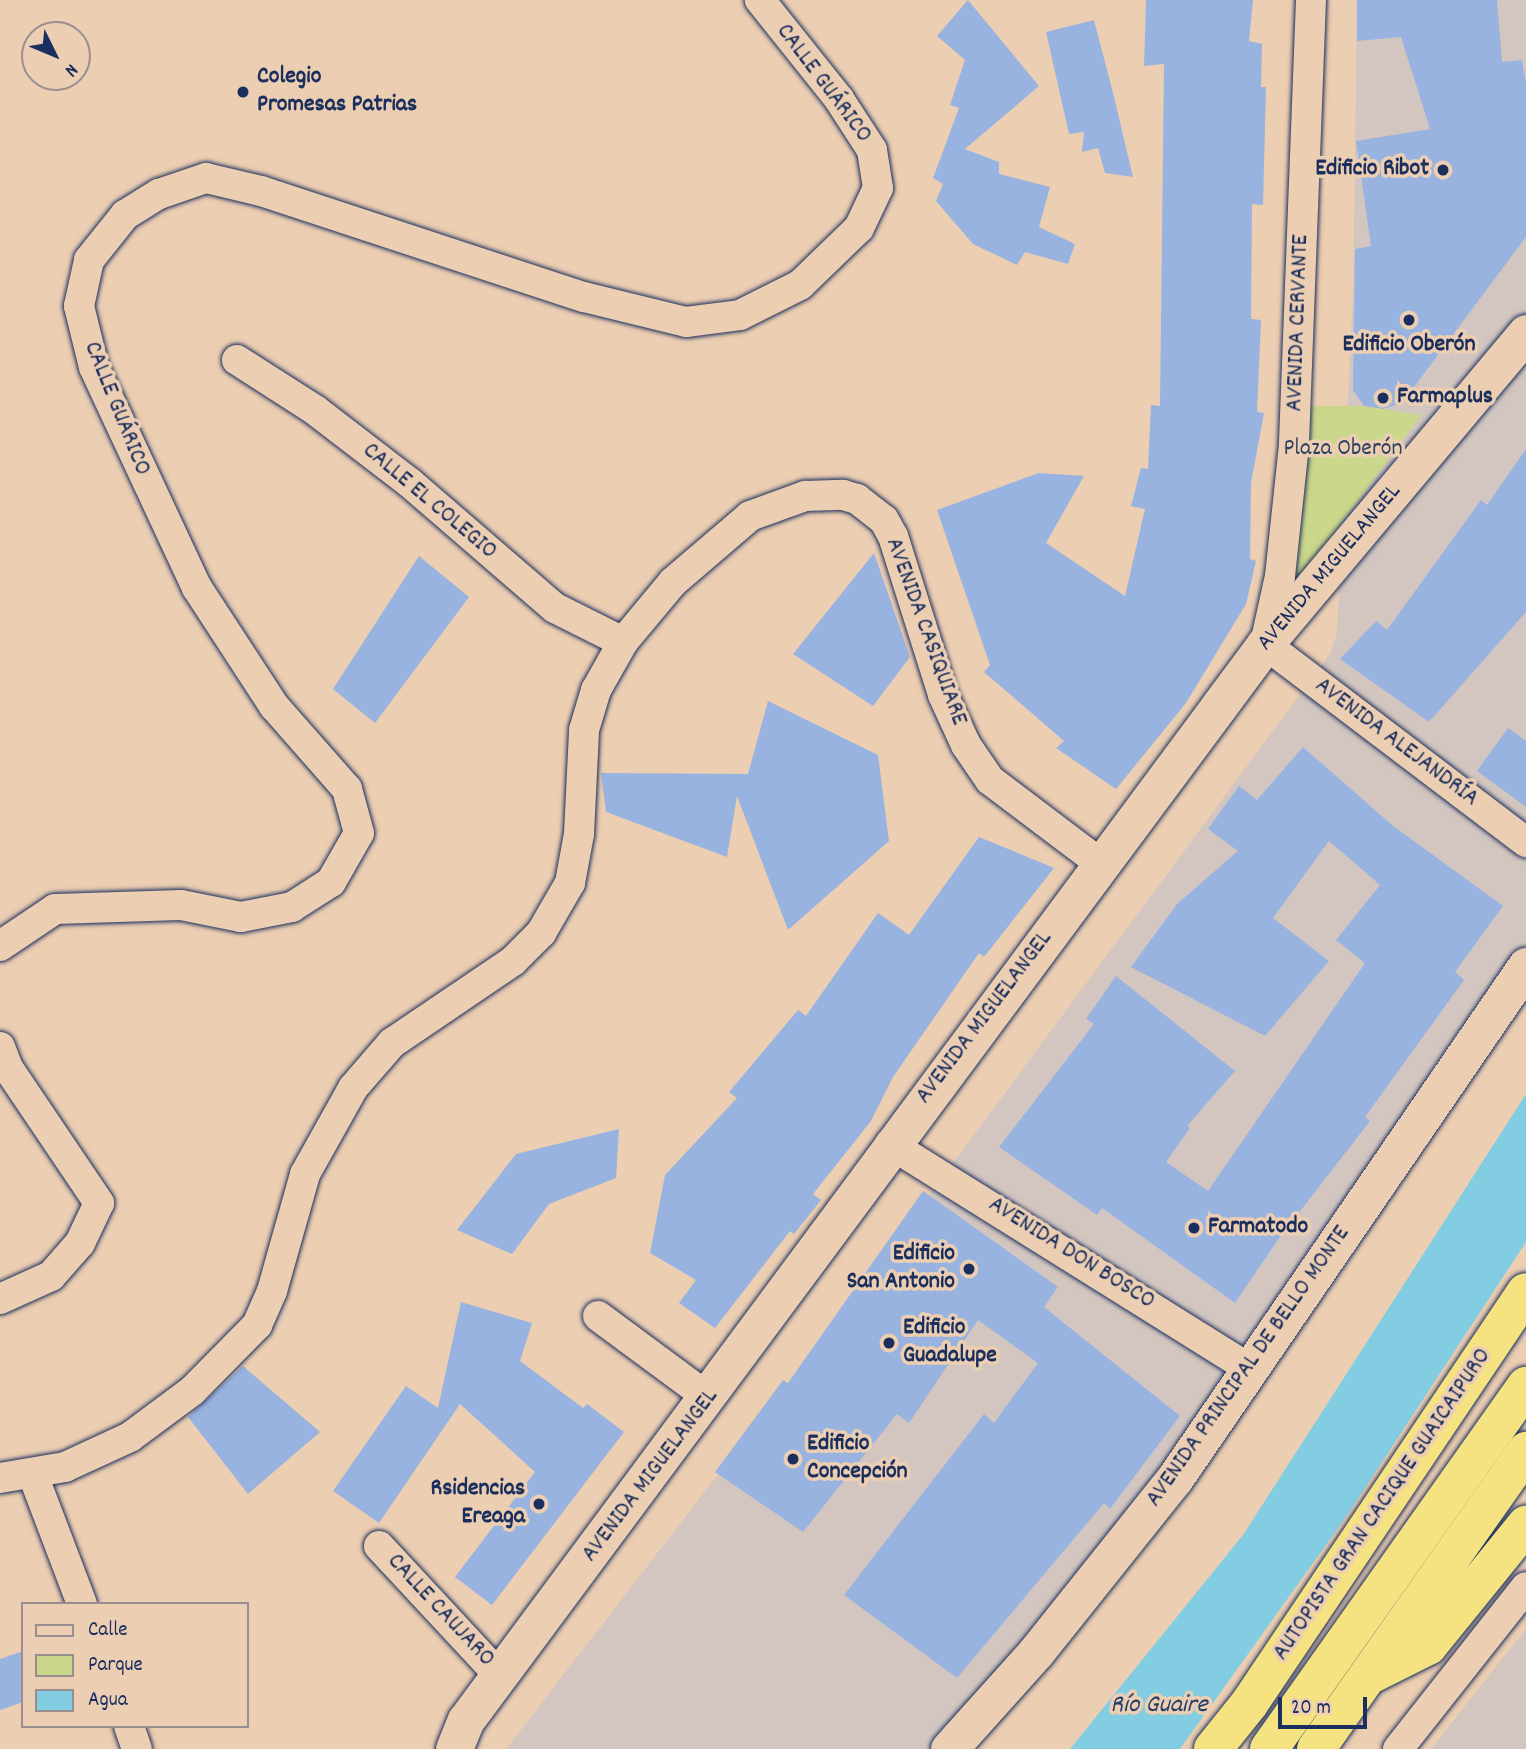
<!DOCTYPE html>
<html>
<head>
<meta charset="utf-8">
<style>
  body { margin:0 }
  #map { position:relative; width:1526px; height:1749px; overflow:hidden; background:#ecceb2; font-family:Dekko,sans-serif }
  div>[style] { position:absolute }
  [style*='--x'] { left:calc(var(--x)*1px); top:calc(var(--y)*1px); width:calc(var(--w)*1px); rotate:calc(var(--a)*1deg) }
  .built>* { inset:0; background:#d3c6c0 }
  .green>* { inset:0; background:#cbd78b }
  .water>* { inset:0; background:#82cde2 }
  .building>* { inset:0; background:#98b3df }
  .roads { filter:drop-shadow(0 0 2px #1b2f5e) drop-shadow(0 0 2px #1b2f5e) }
  .minor>* { height:30px; margin:-15px; padding:0 15px; transform-origin:15px; border-radius:15px; background:#ecceb2 }
  .tertiary>* { height:37px; margin:-18.5px; padding:0 18.5px; transform-origin:18.5px; border-radius:18.5px; background:#ecceb2 }
  .motorway>* { height:38px; margin:-19px; padding:0 19px; transform-origin:19px; border-radius:19px; background:#f5e382 }
  .dots>* { width:19px; height:19px; translate:-50% -50%; box-sizing:border-box; border:4px solid #ecceb2; border-radius:50% }
  span { translate:-50% -50%; white-space:nowrap; text-align:center; line-height:1.15; -webkit-text-stroke:7px #ecceb2; paint-order:stroke }
  .poi-label { font-size:24px; color:#1b2f5e; font-weight:700 }
  .left { translate:0 -50%; text-align:left }
  .right { translate:-100% -50%; text-align:right }
  .street-label { font-size:24px; color:#1b2f5e }
  .park-label { font-size:24px; color:#2d4062 }
  .water-label { font-size:26px; color:#253f6b; font-style:italic }
  .legend { position:absolute; left:21px; top:1602px; width:228px; height:126px; box-sizing:border-box; background:#ecceb2; border:2px solid #988e90; margin:0; padding:9px 12px; list-style:none; font-size:21px; color:#1b2f5e }
  .legend li { display:flex; align-items:center; gap:14px; height:35px }
  .legend b { width:35px; border:2px solid #988e90 }
  .north { position:absolute; left:21px; top:21px; width:70px; height:70px; box-sizing:border-box; background:#ecceb2; border:2px solid #988e90; border-radius:50%; rotate:133deg; font-size:19px; font-weight:700; line-height:28px; text-align:center; color:#1b2f5e }
  .north::after { content:''; display:block; margin:auto; width:24px; height:32px; background:#1b2f5e; clip-path:polygon(50% 0,100% 100%,50% 72%,0 100%) }
  .scale { position:absolute; left:1278px; top:1697px; width:89px; height:32px; box-sizing:border-box; border:4px solid #1b2f5e; border-top:0; padding-left:9px; font-size:21px; line-height:24px; white-space:nowrap; color:#1b2f5e; -webkit-text-stroke:5px #ecceb2; paint-order:stroke }
</style>
</head>
<body>
<div id="map">
  <div class="built">
    <div style="clip-path:polygon(1357px 0,1526px 0,1526px 957px,1184px 1471px,946px 1749px,506px 1749px,822px 1340px,1330px 654px,1337px 633px,1353px 292px)"></div>
    <div style="clip-path:polygon(1526px 1630px,1526px 1749px,1431px 1749px,1517px 1640px)"></div>
  </div>
  <div class="green">
    <div style="clip-path:polygon(1305px 406px,1364px 406px,1421px 415px,1293px 589px)"></div>
  </div>
  <div class="water">
    <div style="clip-path:polygon(1526px 1094px,1526px 1242px,1346px 1517px,1180px 1749px,1070px 1749px,1243px 1535px)"></div>
  </div>
  <div class="building">
    <div style="clip-path:polygon(968px 0,1039px 86px,965px 149px,999px 162px,999px 174px,1050px 187px,1039px 227px,1075px 244px,1068px 264px,1025px 252px,1017px 265px,973px 244px,936px 201px,943px 184px,933px 178px,959px 108px,950px 105px,965px 60px,937px 36px)"></div>
    <div style="clip-path:polygon(1146px 0,1253px 0,1249px 41px,1262px 44px,1261px 87px,1266px 87px,1263px 205px,1252px 204px,1251px 319px,1261px 320px,1257px 412px,1264px 413px,1251px 483px,1250px 559px,1256px 561px,1246px 604px,1186px 703px,1116px 789px,1056px 748px,1064px 741px,984px 672px,990px 665px,937px 510px,1039px 473px,1084px 476px,1046px 543px,1125px 596px,1145px 509px,1131px 506px,1141px 468px,1148px 469px,1151px 405px,1160px 406px,1164px 64px,1144px 66px)"></div>
    <div style="clip-path:polygon(1357px 0,1497px 0,1502px 62px,1522px 60px,1526px 83px,1526px 237px,1402px 403px,1383px 409px,1364px 406px,1353px 390px,1355px 249px,1371px 246px,1356px 141px,1430px 129px,1401px 37px,1357px 41px)"></div>
    <div style="clip-path:polygon(1094px 20px,1114px 97px,1133px 177px,1105px 173px,1098px 148px,1082px 152px,1084px 132px,1069px 134px,1046px 32px)"></div>
    <div style="clip-path:polygon(1526px 449px,1526px 612px,1429px 722px,1340px 659px,1376px 621px,1387px 630px,1481px 500px,1487px 505px)"></div>
    <div style="clip-path:polygon(874px 553px,910px 657px,873px 706px,793px 654px)"></div>
    <div style="clip-path:polygon(419px 556px,469px 597px,375px 723px,333px 689px)"></div>
    <div style="clip-path:polygon(768px 701px,878px 755px,889px 841px,788px 930px,737px 796px,727px 857px,606px 812px,601px 773px,748px 774px)"></div>
    <div style="clip-path:polygon(1508px 728px,1526px 741px,1526px 807px,1477px 771px)"></div>
    <div style="clip-path:polygon(1303px 747px,1392px 825px,1503px 906px,1455px 972px,1464px 980px,1365px 1117px,1370px 1121px,1277px 1241px,1235px 1303px,1102px 1208px,1097px 1215px,999px 1147px,1094px 1024px,1086px 1019px,1116px 976px,1235px 1071px,1187px 1126px,1190px 1128px,1166px 1162px,1208px 1191px,1365px 963px,1336px 940px,1380px 885px,1329px 841px,1273px 918px,1329px 961px,1265px 1036px,1131px 967px,1177px 904px,1238px 851px,1208px 829px,1239px 786px,1257px 800px)"></div>
    <div style="clip-path:polygon(979px 837px,1054px 868px,984px 957px,979px 953px,893px 1077px,871px 1121px,813px 1194px,821px 1200px,794px 1234px,790px 1231px,715px 1328px,679px 1303px,696px 1280px,650px 1253px,665px 1175px,737px 1098px,729px 1092px,798px 1010px,806px 1016px,878px 913px,909px 935px)"></div>
    <div style="clip-path:polygon(619px 1129px,616px 1178px,549px 1204px,512px 1254px,457px 1230px,516px 1154px)"></div>
    <div style="clip-path:polygon(923px 1191px,1058px 1287px,1044px 1307px,1180px 1416px,1110px 1509px,1104px 1503px,957px 1678px,844px 1595px,984px 1414px,994px 1423px,1038px 1363px,978px 1320px,909px 1423px,897px 1414px,803px 1532px,715px 1472px,783px 1380px,788px 1383px)"></div>
    <div style="clip-path:polygon(461px 1302px,532px 1323px,520px 1361px,583px 1408px,587px 1404px,624px 1432px,492px 1605px,455px 1577px,535px 1472px,460px 1404px,379px 1523px,333px 1491px,406px 1386px,438px 1408px)"></div>
    <div style="clip-path:polygon(243px 1366px,320px 1432px,248px 1494px,188px 1417px)"></div>
    <div style="clip-path:polygon(23px 1651px,23px 1702px,0 1710px,0 1659px)"></div>
  </div>
  <div class="roads">
    <div class="minor">
      <div style="--x:1311;--y:0;--w:445;--a:92.2"></div>
      <div style="--x:1294;--y:445;--w:132;--a:96.1"></div>
      <div style="--x:1280;--y:576;--w:70;--a:102.4"></div>
      <div style="--x:1265;--y:644;--w:328;--a:37.2"></div>
      <div style="--x:237;--y:360;--w:93;--a:32.7"></div>
      <div style="--x:315;--y:410;--w:120;--a:37.5"></div>
      <div style="--x:410;--y:483;--w:191;--a:40.8"></div>
      <div style="--x:555;--y:608;--w:76;--a:26.6"></div>
      <div style="--x:0;--y:946;--w:66;--a:-33.9"></div>
      <div style="--x:55;--y:909;--w:126;--a:-1.8"></div>
      <div style="--x:181;--y:905;--w:61;--a:11.3"></div>
      <div style="--x:241;--y:917;--w:52;--a:-11.1"></div>
      <div style="--x:292;--y:907;--w:46;--a:-32.7"></div>
      <div style="--x:331;--y:882;--w:56;--a:-60.3"></div>
      <div style="--x:359;--y:833;--w:46;--a:-105.3"></div>
      <div style="--x:347;--y:789;--w:111;--a:-131.3"></div>
      <div style="--x:274;--y:706;--w:141;--a:-123.1"></div>
      <div style="--x:197;--y:588;--w:244;--a:-115"></div>
      <div style="--x:94;--y:367;--w:63;--a:-103.8"></div>
      <div style="--x:79;--y:306;--w:47;--a:-77.7"></div>
      <div style="--x:89;--y:260;--w:58;--a:-51.3"></div>
      <div style="--x:125;--y:215;--w:40;--a:-32"></div>
      <div style="--x:159;--y:194;--w:50;--a:-18.8"></div>
      <div style="--x:206;--y:178;--w:57;--a:13.3"></div>
      <div style="--x:261;--y:191;--w:340;--a:18.2"></div>
      <div style="--x:584;--y:297;--w:105;--a:13.8"></div>
      <div style="--x:686;--y:322;--w:54;--a:-7.4"></div>
      <div style="--x:740;--y:315;--w:67;--a:-26.6"></div>
      <div style="--x:800;--y:285;--w:82;--a:-44"></div>
      <div style="--x:859;--y:228;--w:44;--a:-64.6"></div>
      <div style="--x:878;--y:188;--w:38;--a:-99"></div>
      <div style="--x:872;--y:150;--w:61;--a:-122.9"></div>
      <div style="--x:839;--y:99;--w:127;--a:-128.6"></div>
      <div style="--x:0;--y:1047;--w:22;--a:69"></div>
      <div style="--x:8;--y:1068;--w:163;--a:56"></div>
      <div style="--x:99;--y:1203;--w:44;--a:115.4"></div>
      <div style="--x:80;--y:1243;--w:44;--a:131.3"></div>
      <div style="--x:51;--y:1276;--w:56;--a:155.7"></div>
      <div style="--x:890;--y:1144;--w:423;--a:32"></div>
      <div style="--x:598;--y:1316;--w:138;--a:36.5"></div>
      <div style="--x:33;--y:1475;--w:138;--a:69.2"></div>
      <div style="--x:0;--y:1478;--w:66;--a:-9.6"></div>
      <div style="--x:65;--y:1467;--w:72;--a:-24.8"></div>
      <div style="--x:130;--y:1437;--w:77;--a:-36.6"></div>
      <div style="--x:192;--y:1391;--w:93;--a:-45.4"></div>
      <div style="--x:257;--y:1325;--w:37;--a:-66"></div>
      <div style="--x:272;--y:1291;--w:122;--a:-74.2"></div>
      <div style="--x:305;--y:1174;--w:98;--a:-60.8"></div>
      <div style="--x:353;--y:1088;--w:60;--a:-49.1"></div>
      <div style="--x:392;--y:1043;--w:146;--a:-34.1"></div>
      <div style="--x:513;--y:961;--w:40;--a:-45"></div>
      <div style="--x:541;--y:933;--w:58;--a:-59.9"></div>
      <div style="--x:570;--y:883;--w:50;--a:-79.6"></div>
      <div style="--x:579;--y:834;--w:104;--a:-87.2"></div>
      <div style="--x:584;--y:730;--w:42;--a:-73.3"></div>
      <div style="--x:596;--y:690;--w:55;--a:-60.6"></div>
      <div style="--x:623;--y:642;--w:78;--a:-50.2"></div>
      <div style="--x:673;--y:582;--w:101;--a:-40.6"></div>
      <div style="--x:750;--y:516;--w:59;--a:-20"></div>
      <div style="--x:805;--y:496;--w:38;--a:-2"></div>
      <div style="--x:843;--y:495;--w:15;--a:16"></div>
      <div style="--x:857;--y:499;--w:34;--a:38"></div>
      <div style="--x:884;--y:520;--w:18;--a:61"></div>
      <div style="--x:893;--y:536;--w:167;--a:72.5"></div>
      <div style="--x:943;--y:695;--w:55;--a:65.3"></div>
      <div style="--x:966;--y:745;--w:42;--a:55.6"></div>
      <div style="--x:990;--y:780;--w:139;--a:37.1"></div>
      <div style="--x:379;--y:1546;--w:178;--a:47.1"></div>
      <div style="--x:129;--y:1726;--w:24;--a:71"></div>
      <div style="--x:1398;--y:1749;--w:206;--a:-51.7"></div>
    </div>
    <div class="tertiary">
      <div style="--x:454;--y:1749;--w:31;--a:-68"></div>
      <div style="--x:466;--y:1720;--w:1340;--a:-53.4"></div>
      <div style="--x:1265;--y:644;--w:406;--a:-50"></div>
      <div style="--x:949;--y:1749;--w:130;--a:-48.1"></div>
      <div style="--x:1036;--y:1652;--w:223;--a:-51.4"></div>
      <div style="--x:1175;--y:1478;--w:621;--a:-55.57"></div>
    </div>
    <div class="motorway">
      <div style="--x:1372;--y:1674;--w:63;--a:-26.6"></div>
      <div style="--x:1428;--y:1646;--w:156;--a:-51"></div>
      <div style="--x:1213;--y:1749;--w:58;--a:-51.3"></div>
      <div style="--x:1249;--y:1704;--w:496;--a:-56.1"></div>
      <div style="--x:1269;--y:1749;--w:445;--a:-54.7"></div>
      <div style="--x:1316;--y:1749;--w:365;--a:-54.8"></div>
    </div>
  </div>
  <div class="dots">
    <div style="left:243px;top:92px;background:#1b2f5e"></div>
    <div style="left:1443px;top:170px;background:#1b2f5e"></div>
    <div style="left:1409px;top:320px;background:#1b2f5e"></div>
    <div style="left:1383px;top:398px;background:#1b2f5e"></div>
    <div style="left:1194px;top:1228px;background:#1b2f5e"></div>
    <div style="left:969px;top:1269px;background:#1b2f5e"></div>
    <div style="left:889px;top:1343px;background:#1b2f5e"></div>
    <div style="left:793px;top:1459px;background:#1b2f5e"></div>
    <div style="left:539px;top:1504px;background:#1b2f5e"></div>
  </div>
  <div class="poi-label">
    <span class="left" style="left:257px;top:92px">Colegio<br>Promesas Patrias</span>
    <span class="right" style="left:1429px;top:170px">Edificio Ribot</span>
    <span style="left:1409px;top:346px">Edificio Oberón</span>
    <span class="left" style="left:1397px;top:398px">Farmaplus</span>
    <span class="left" style="left:1208px;top:1228px">Farmatodo</span>
    <span class="right" style="left:955px;top:1269px">Edificio<br>San Antonio</span>
    <span class="left" style="left:903px;top:1343px">Edificio<br>Guadalupe</span>
    <span class="left" style="left:807px;top:1459px">Edificio<br>Concepción</span>
    <span class="right" style="left:525px;top:1504px">Rsidencias<br>Ereaga</span>
  </div>
  <div class="street-label">
    <span style="left:823px;top:84px;rotate:53deg">CALLE GUÁRICO</span>
    <span style="left:1299px;top:323px;rotate:-88deg">AVENIDA CERVANTE</span>
    <span style="left:116px;top:409px;rotate:68deg">CALLE GUÁRICO</span>
    <span style="left:429px;top:502px;rotate:40deg">CALLE EL COLEGIO</span>
    <span style="left:1330px;top:568px;rotate:-50deg">AVENIDA MIGUELANGEL</span>
    <span style="left:925px;top:632px;rotate:70deg">AVENIDA CASIQUIARE</span>
    <span style="left:1396px;top:743px;rotate:37deg">AVENIDA ALEJANDRÍA</span>
    <span style="left:985px;top:1018px;rotate:-53deg">AVENIDA MIGUELANGEL</span>
    <span style="left:1071px;top:1254px;rotate:32deg">AVENIDA DON BOSCO</span>
    <span style="left:1249px;top:1367px;rotate:-55deg">AVENIDA PRINCIPAL DE BELLO MONTE</span>
    <span style="left:651px;top:1476px;rotate:-53deg">AVENIDA MIGUELANGEL</span>
    <span style="left:1383px;top:1505px;rotate:-56deg">AUTOPISTA GRAN CACIQUE GUAICAIPURO</span>
    <span style="left:440px;top:1611px;rotate:47deg">CALLE CAUJARO</span>
  </div>
  <div class="park-label">
    <span style="left:1343px;top:450px">Plaza Oberón</span>
  </div>
  <div class="water-label">
    <span style="left:1159px;top:1706px">Río Guaire</span>
  </div>
  <ul class="legend">
  <li><b style="height:9px;background:#ecceb2"></b>Calle</li>
  <li><b style="height:19px;background:#cbd78b"></b>Parque</li>
  <li><b style="height:19px;background:#82cde2"></b>Agua</li>
  </ul>
  <div class="north">N</div>
  <div class="scale">20 m</div>
</div>
</body>
</html>
